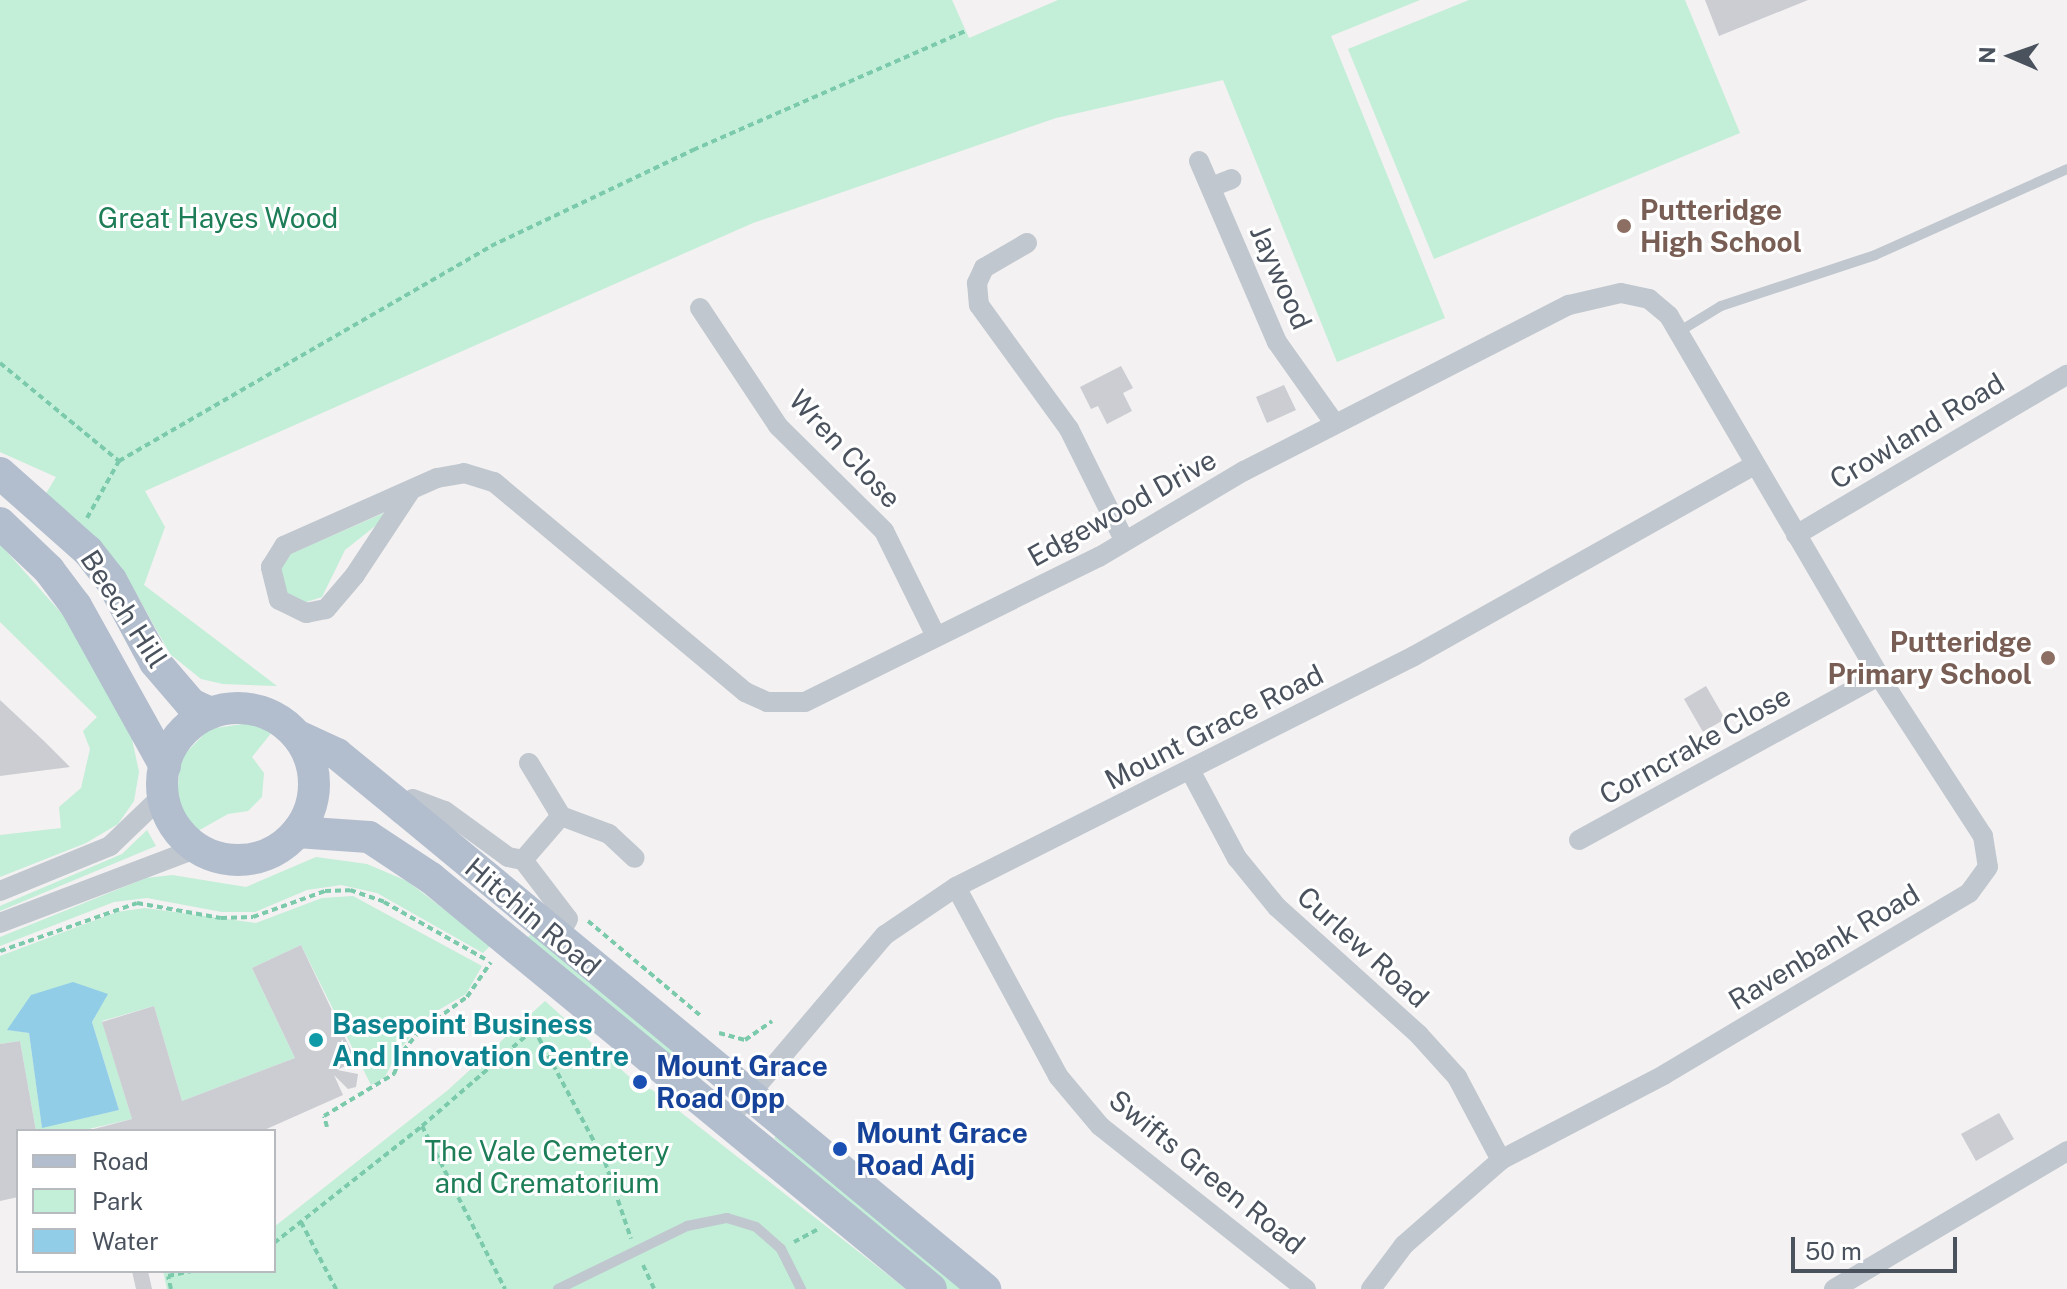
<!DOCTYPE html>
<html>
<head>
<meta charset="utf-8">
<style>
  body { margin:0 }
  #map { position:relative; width:2067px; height:1289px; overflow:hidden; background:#f3f1f1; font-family:"Public Sans",sans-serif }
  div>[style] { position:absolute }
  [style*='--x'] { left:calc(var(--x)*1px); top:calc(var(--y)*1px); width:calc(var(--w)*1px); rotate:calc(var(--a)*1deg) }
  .green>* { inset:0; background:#c3eed8 }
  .water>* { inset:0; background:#92cde8 }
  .building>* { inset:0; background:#cbcdd3 }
  .path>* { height:4px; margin-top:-2px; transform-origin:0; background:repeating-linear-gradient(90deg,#7ccaac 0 6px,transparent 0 10px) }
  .service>* { height:10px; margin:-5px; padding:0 5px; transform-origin:5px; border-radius:5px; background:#c0c7cf }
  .minor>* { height:20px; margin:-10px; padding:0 10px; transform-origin:10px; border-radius:10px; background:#c0c7cf }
  .primary>* { height:32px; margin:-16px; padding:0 16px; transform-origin:16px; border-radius:16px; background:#b2bdce }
  .primary>.ring { margin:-16px; padding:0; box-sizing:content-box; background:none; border:32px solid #b2bdce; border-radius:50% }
  .dots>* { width:22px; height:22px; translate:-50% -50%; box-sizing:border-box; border:4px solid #fff; border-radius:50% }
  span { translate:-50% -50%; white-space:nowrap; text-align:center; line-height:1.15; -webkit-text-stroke:6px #fff; paint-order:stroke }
  .education-label { font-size:28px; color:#785e54; font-weight:700 }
  .left { translate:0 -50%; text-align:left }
  .right { translate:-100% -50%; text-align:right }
  .park-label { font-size:28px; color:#1c7d57 }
  .street-label { font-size:28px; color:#4a525e }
  .culture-label { font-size:28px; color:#0d838f; font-weight:700 }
  .transit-label { font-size:28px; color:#164399; font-weight:700 }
  .legend { position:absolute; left:16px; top:1129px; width:260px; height:144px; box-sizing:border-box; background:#fff; border:2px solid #b7babf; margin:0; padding:10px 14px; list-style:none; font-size:24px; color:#4a525e }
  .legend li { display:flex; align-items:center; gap:16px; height:40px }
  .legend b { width:40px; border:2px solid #b7babf }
  .north { position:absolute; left:1971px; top:16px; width:80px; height:80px; -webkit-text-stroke:6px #fff; paint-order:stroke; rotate:272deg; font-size:22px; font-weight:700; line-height:32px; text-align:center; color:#4a525e }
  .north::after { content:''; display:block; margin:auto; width:28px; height:36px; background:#4a525e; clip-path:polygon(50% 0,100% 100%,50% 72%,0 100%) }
  .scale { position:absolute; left:1791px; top:1237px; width:166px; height:36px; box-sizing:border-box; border:4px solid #4a525e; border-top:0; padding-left:10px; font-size:24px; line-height:28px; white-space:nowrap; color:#4a525e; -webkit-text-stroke:6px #fff; paint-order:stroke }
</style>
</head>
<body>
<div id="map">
  <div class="green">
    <div style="clip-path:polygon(0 0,952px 0,969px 38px,1058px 0,1420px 0,1331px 36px,1445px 318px,1337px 362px,1223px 80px,1056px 118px,753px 223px,145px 491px,165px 527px,144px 585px,277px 686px,223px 684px,201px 679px,170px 654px,137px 595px,45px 495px,56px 477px,0 452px)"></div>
    <div style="clip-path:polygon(1469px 0,1685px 0,1740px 133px,1434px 259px,1348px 49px)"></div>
    <div style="clip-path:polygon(384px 513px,384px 519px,345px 550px,322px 597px,303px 603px,288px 596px,281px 586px,281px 567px,290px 554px)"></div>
    <div style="clip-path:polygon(0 544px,70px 623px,132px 739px,139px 772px,134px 801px,118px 824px,86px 843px,0 877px,0 835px,61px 828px,59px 807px,81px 788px,90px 749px,83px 731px,97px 717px,0 622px)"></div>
    <div style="clip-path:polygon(250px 723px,272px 732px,252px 757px,264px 773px,262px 797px,248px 811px,228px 814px,196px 832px,177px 800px,180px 759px,209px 729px)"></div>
    <div style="clip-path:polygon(147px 830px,156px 846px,0 911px,0 906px,122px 854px)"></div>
    <div style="clip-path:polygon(316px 857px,367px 864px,407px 881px,491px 945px,483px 953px,377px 893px,341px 885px,307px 890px,255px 912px,222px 912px,147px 898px,114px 902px,0 946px,0 937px,146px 878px,172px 875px,246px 887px)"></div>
    <div style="clip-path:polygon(evenodd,353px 896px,482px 966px,466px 994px,430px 1015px,398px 1051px,385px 1077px,371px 1085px,301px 945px,252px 968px,295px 1058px,182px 1101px,154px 1006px,102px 1021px,132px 1119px,80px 1131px,36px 1131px,20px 1041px,0 1044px,0 956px,117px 912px,145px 908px,256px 923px,322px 898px,353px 896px,107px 994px,92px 1022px,119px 1110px,42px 1127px,29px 1033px,8px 1030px,107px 994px)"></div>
    <div style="clip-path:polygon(531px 934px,685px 1061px,704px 1079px,690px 1077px,523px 943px)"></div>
    <div style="clip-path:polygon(545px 1001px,644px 1090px,651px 1089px,906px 1289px,167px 1289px,163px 1271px,274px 1271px,274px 1227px,448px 1090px)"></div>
    <div style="clip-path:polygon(778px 1135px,967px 1289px,942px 1289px,774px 1138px)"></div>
  </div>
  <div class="water">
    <div style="clip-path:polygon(73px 982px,108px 994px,92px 1022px,119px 1110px,42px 1128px,29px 1033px,7px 1030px,31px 995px)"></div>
  </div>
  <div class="building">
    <div style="clip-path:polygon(1705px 0,1808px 0,1719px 36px)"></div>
    <div style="clip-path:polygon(1121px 366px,1133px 388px,1123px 393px,1132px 411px,1107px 424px,1098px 406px,1091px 409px,1080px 387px)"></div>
    <div style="clip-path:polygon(1284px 385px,1296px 410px,1267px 423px,1256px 397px)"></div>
    <div style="clip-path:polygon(1706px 686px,1725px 719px,1703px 732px,1684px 699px)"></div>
    <div style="clip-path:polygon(0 700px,44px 741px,70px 767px,0 776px)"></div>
    <div style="clip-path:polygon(301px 945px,356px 1061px,337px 1070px,358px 1074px,356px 1087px,348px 1089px,334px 1075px,343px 1095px,262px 1131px,86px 1131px,132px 1119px,102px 1022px,154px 1006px,182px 1101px,295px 1058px,252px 968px)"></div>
    <div style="clip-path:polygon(20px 1041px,36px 1131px,18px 1131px,18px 1197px,0 1201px,0 1044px)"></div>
    <div style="clip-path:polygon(637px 1076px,646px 1085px,643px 1089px,634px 1079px)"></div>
    <div style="clip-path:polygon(1999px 1113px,2014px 1139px,1976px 1161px,1961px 1134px)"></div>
    <div style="clip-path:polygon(132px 1271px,148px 1271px,152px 1289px,136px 1289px)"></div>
  </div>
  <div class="path">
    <div style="--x:0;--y:363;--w:154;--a:39.5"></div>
    <div style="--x:87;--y:518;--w:65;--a:-60.7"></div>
    <div style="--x:119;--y:461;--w:430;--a:-30"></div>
    <div style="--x:491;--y:246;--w:224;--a:-25.4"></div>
    <div style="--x:693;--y:150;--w:297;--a:-23.6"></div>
    <div style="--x:588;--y:921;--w:148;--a:40.1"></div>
    <div style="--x:0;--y:951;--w:145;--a:-19.3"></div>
    <div style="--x:137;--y:903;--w:85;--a:10.1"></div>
    <div style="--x:221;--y:918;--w:32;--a:-2"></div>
    <div style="--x:253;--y:917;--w:77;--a:-19.9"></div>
    <div style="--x:325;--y:891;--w:25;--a:-2"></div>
    <div style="--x:350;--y:890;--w:36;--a:19"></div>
    <div style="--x:384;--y:902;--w:116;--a:29.4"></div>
    <div style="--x:719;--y:1033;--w:27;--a:15"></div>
    <div style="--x:745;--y:1040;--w:33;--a:-35"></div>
    <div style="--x:422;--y:1126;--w:183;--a:63"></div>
    <div style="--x:327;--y:1127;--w:11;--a:-105"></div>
    <div style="--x:324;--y:1116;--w:82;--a:-31"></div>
    <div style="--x:394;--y:1074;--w:25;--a:-69"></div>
    <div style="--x:403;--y:1051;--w:26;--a:-50"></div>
    <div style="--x:420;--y:1031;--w:58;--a:-35.9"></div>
    <div style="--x:467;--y:997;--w:42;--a:-55.6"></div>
    <div style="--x:301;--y:1222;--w:76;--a:62.4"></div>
    <div style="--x:794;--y:1242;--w:27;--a:-28"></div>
    <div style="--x:274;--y:1243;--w:189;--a:-38.3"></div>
    <div style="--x:422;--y:1126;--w:148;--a:-40.9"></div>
    <div style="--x:534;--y:1029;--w:151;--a:61.9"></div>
    <div style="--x:605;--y:1162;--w:81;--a:71.3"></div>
    <div style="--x:643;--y:1265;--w:26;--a:65"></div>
    <div style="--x:171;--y:1289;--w:13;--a:-103"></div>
    <div style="--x:168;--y:1276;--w:24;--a:-12"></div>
  </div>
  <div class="service">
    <div style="--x:1680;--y:331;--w:48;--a:-31.4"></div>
    <div style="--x:1721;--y:306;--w:162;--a:-18.3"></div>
    <div style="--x:1875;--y:255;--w:210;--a:-24.1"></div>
    <div style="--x:558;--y:1289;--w:144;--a:-26"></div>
    <div style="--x:687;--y:1226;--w:41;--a:-11.3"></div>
    <div style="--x:727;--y:1218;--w:30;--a:17"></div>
    <div style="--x:756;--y:1227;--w:33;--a:41"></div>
    <div style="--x:781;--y:1249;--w:45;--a:63.4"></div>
  </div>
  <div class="minor">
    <div style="--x:1199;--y:161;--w:197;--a:66.7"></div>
    <div style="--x:1277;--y:342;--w:100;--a:54.7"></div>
    <div style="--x:1211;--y:187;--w:22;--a:-21"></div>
    <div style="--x:1027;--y:243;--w:50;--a:149.8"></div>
    <div style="--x:984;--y:268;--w:17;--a:115"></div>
    <div style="--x:977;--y:283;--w:22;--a:85"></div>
    <div style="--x:979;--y:305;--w:153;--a:54"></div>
    <div style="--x:1069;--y:429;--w:124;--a:63.6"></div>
    <div style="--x:700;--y:308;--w:141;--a:56.5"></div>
    <div style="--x:778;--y:426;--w:149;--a:44.7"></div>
    <div style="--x:884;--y:531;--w:117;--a:63.7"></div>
    <div style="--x:409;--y:493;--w:98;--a:123.4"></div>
    <div style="--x:355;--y:575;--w:45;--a:130.5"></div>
    <div style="--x:326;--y:609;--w:20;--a:169"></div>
    <div style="--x:306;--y:613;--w:30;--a:-154"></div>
    <div style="--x:279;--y:600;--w:34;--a:-104"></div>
    <div style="--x:271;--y:567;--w:25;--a:-58"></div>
    <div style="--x:284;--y:546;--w:167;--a:-24"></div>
    <div style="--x:437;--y:478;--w:27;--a:-10"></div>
    <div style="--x:464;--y:473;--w:31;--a:17"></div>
    <div style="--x:494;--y:482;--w:327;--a:39.9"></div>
    <div style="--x:745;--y:692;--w:24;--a:24"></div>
    <div style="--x:767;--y:702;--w:38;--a:0"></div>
    <div style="--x:805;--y:702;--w:328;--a:-26.3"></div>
    <div style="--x:1099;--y:557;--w:169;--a:-30.7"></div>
    <div style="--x:1244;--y:471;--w:365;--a:-27.1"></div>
    <div style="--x:1569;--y:305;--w:53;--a:-13"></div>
    <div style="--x:1621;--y:293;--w:29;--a:12"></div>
    <div style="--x:1649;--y:299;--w:26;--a:40"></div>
    <div style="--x:1669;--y:316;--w:417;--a:59.7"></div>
    <div style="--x:1879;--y:676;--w:191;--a:57"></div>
    <div style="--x:1983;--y:836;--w:31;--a:81"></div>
    <div style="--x:1988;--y:867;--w:32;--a:126"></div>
    <div style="--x:1969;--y:893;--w:355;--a:149.2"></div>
    <div style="--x:1664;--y:1075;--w:184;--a:152.5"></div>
    <div style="--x:1501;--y:1160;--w:129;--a:138.8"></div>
    <div style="--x:1404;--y:1245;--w:55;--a:126.9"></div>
    <div style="--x:1796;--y:535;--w:315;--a:-30.6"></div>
    <div style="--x:1191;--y:772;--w:98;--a:61.9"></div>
    <div style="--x:1237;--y:858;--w:63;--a:50.8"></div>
    <div style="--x:1277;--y:907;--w:191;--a:42"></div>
    <div style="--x:1419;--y:1035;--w:57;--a:47.9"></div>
    <div style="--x:1457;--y:1077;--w:94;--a:62.1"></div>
    <div style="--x:404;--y:809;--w:13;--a:-48"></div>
    <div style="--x:413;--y:799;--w:34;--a:21"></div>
    <div style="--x:445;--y:811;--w:78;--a:36.1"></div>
    <div style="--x:508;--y:857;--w:15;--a:11"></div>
    <div style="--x:523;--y:860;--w:58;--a:-49.2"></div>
    <div style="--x:561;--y:816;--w:62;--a:-121.1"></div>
    <div style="--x:561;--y:816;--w:51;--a:20.6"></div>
    <div style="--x:609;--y:834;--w:35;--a:43"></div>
    <div style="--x:1579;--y:840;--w:342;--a:-28.7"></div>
    <div style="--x:523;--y:860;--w:74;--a:52.7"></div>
    <div style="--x:568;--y:919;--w:21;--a:119"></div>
    <div style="--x:956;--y:887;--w:215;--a:61.6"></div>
    <div style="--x:1058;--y:1076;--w:65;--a:50"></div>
    <div style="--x:1100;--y:1126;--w:263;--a:38.4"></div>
    <div style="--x:0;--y:891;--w:119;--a:-22.2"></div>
    <div style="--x:110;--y:846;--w:74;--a:-43.9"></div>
    <div style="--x:0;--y:923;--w:211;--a:-20.8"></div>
    <div style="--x:727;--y:1121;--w:244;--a:-49.7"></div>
    <div style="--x:885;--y:935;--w:86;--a:-34.1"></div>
    <div style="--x:956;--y:887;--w:513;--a:-26.76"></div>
    <div style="--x:1414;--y:656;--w:391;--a:-29.3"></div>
    <div style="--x:1834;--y:1289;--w:271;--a:-30.6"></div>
  </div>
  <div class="primary">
    <div style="--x:0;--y:473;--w:118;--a:41.6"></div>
    <div style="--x:88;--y:551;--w:37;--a:52"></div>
    <div style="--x:111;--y:580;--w:93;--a:61.8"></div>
    <div style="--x:155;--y:662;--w:55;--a:49.4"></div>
    <div style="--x:191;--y:704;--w:21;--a:25"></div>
    <div style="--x:0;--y:523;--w:68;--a:43.8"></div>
    <div style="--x:49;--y:570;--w:45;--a:53.1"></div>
    <div style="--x:76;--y:606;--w:183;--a:60.9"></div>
    <div class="ring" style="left:162px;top:708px;width:120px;height:120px"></div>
    <div style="--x:298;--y:736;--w:43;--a:24.8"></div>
    <div style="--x:337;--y:754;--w:87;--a:39.4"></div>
    <div style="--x:404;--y:809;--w:754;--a:39.56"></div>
    <div style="--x:297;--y:832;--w:72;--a:4"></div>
    <div style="--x:369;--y:837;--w:74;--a:33.5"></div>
    <div style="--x:431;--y:878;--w:647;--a:39.42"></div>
  </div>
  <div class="dots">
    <div style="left:1624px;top:226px;background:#8d6e63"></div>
    <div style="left:2048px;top:658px;background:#8d6e63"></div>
    <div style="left:316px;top:1040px;background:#0f9aa8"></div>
    <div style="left:640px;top:1082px;background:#1a4fb4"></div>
    <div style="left:840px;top:1149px;background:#1a4fb4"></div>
  </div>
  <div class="education-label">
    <span class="left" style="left:1640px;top:226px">Putteridge<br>High School</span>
    <span class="right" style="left:2032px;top:658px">Putteridge<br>Primary School</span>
  </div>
  <div class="park-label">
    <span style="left:218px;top:218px">Great Hayes Wood</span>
    <span style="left:547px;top:1167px">The Vale Cemetery<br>and Crematorium</span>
  </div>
  <div class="street-label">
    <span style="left:1281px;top:277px;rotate:66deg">Jaywood</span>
    <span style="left:1917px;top:431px;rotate:-31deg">Crowland Road</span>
    <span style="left:845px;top:449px;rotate:47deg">Wren Close</span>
    <span style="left:1122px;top:508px;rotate:-29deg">Edgewood Drive</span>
    <span style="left:124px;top:609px;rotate:57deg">Beech Hill</span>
    <span style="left:1214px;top:727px;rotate:-27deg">Mount Grace Road</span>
    <span style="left:1695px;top:745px;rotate:-29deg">Corncrake Close</span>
    <span style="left:533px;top:917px;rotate:40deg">Hitchin Road</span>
    <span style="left:1363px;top:947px;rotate:42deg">Curlew Road</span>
    <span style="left:1824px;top:947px;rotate:-31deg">Ravenbank Road</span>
    <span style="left:1207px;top:1172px;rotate:39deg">Swifts Green Road</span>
  </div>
  <div class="culture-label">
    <span class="left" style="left:332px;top:1040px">Basepoint Business<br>And Innovation Centre</span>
  </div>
  <div class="transit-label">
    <span class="left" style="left:656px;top:1082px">Mount Grace<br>Road Opp</span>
    <span class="left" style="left:856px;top:1149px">Mount Grace<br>Road Adj</span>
  </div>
  <ul class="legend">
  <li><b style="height:10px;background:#b2bdce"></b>Road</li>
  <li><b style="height:22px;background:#c3eed8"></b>Park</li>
  <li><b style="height:22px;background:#92cde8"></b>Water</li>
  </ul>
  <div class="north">N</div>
  <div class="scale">50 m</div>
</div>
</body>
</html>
